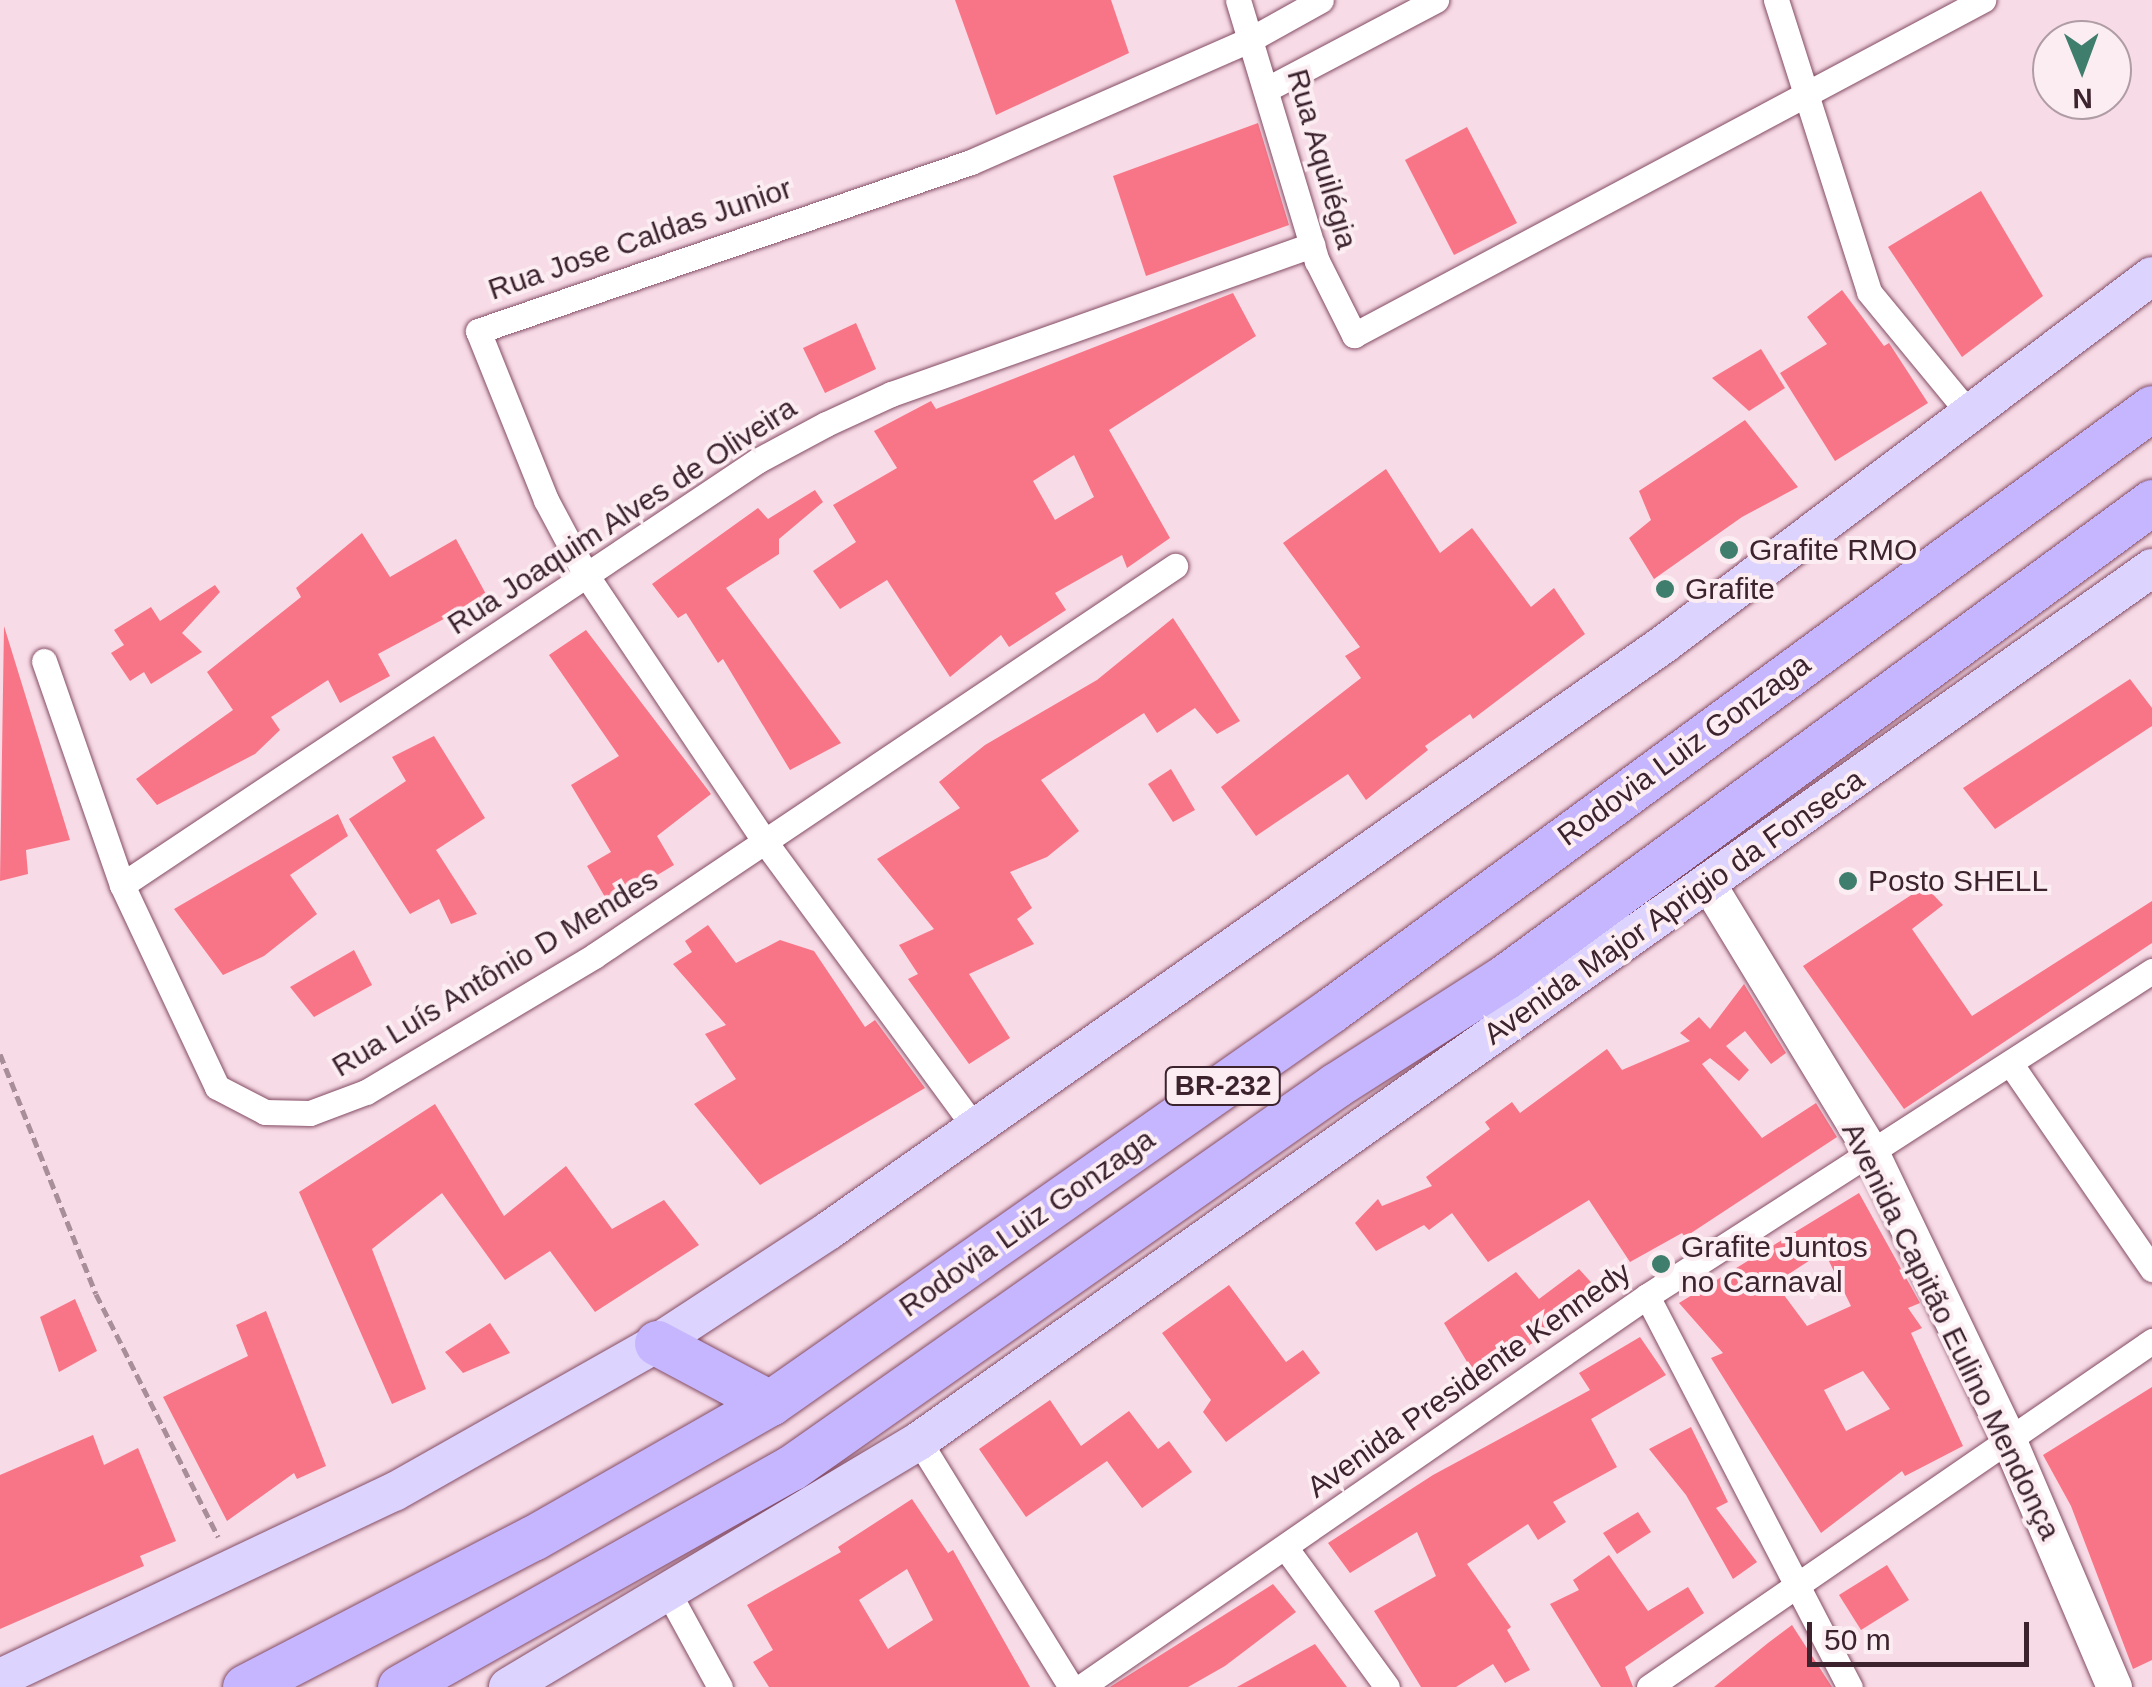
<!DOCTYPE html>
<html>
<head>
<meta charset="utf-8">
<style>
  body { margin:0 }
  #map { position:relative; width:2152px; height:1687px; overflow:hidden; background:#f7dbe6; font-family:Helvetica,sans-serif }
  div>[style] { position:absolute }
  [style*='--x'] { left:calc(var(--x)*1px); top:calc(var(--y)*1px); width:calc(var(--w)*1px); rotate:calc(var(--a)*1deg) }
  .building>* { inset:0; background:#f87587 }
  .path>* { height:5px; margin-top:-2.5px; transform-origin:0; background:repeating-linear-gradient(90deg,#a88e99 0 10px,transparent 0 15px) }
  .roads { filter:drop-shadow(0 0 2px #844c64) drop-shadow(0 0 2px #844c64) }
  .street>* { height:25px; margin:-12.5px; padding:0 12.5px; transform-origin:12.5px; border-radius:12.5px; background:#fff }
  .secondary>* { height:35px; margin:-17.5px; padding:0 17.5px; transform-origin:17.5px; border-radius:17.5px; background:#fff }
  .primary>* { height:38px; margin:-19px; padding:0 19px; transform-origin:19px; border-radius:19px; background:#dcd3ff }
  .highway>* { height:45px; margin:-22.5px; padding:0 22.5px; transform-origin:22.5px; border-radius:22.5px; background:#c5b6ff }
  .dots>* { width:28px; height:28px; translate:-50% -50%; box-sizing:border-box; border:5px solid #fbedf2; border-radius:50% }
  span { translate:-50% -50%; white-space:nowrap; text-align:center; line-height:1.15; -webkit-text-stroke:8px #fbedf2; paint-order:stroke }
  .shield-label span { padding:2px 8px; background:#fbedf2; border:2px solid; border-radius:8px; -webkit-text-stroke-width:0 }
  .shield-label { font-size:28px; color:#3c232e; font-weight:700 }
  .street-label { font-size:30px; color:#3c232e }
  .poi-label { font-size:30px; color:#3c232e }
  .left { translate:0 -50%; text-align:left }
  .north { position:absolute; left:2032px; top:20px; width:100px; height:100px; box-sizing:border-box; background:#fbedf2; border:2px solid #af9ca4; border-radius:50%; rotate:179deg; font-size:28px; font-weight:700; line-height:40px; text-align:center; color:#3c232e }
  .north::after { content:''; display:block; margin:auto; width:35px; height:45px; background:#3f7e6d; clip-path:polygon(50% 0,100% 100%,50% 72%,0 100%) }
  .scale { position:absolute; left:1807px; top:1622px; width:222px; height:45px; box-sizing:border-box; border:5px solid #3c232e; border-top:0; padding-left:12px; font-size:30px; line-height:35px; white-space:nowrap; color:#3c232e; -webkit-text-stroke:8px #fbedf2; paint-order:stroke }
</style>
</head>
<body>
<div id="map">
  <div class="building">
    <div style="clip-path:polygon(955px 0,1111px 0,1129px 53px,996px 115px)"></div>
    <div style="clip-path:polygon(1258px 123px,1289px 225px,1146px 276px,1113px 176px)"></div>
    <div style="clip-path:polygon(1467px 127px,1517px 223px,1454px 255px,1405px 160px)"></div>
    <div style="clip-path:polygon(1981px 191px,2043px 296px,1962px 357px,1888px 247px)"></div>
    <div style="clip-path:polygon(1842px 290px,1884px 346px,1889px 343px,1928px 403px,1835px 461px,1780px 373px,1827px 344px,1807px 317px)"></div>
    <div style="clip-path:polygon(evenodd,1233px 293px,1256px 336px,1109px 430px,1170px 538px,1127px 568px,1122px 555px,1055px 593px,1066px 610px,1009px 647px,1001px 635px,950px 677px,887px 580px,840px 609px,813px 571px,856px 542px,833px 505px,897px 468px,874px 431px,931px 401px,936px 409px,1233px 293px,1074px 455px,1094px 497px,1055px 520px,1033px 481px,1074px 455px)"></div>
    <div style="clip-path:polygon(856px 323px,876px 369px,825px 393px,803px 348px)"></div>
    <div style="clip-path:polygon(1761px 349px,1785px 388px,1749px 411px,1712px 378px)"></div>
    <div style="clip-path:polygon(1745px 420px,1798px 487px,1742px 517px,1654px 579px,1629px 538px,1651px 520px,1639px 491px)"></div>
    <div style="clip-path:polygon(1386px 469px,1440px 553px,1472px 528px,1531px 607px,1554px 588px,1585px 634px,1473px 719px,1470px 714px,1425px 746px,1428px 750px,1366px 800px,1348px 774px,1256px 836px,1221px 787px,1361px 678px,1345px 656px,1360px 647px,1283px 543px)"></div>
    <div style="clip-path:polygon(815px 490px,823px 502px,779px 539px,779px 554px,726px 588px,841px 743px,790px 770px,723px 659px,718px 663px,686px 613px,678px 618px,652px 584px,758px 508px,768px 519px)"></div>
    <div style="clip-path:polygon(362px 533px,390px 577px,456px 539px,487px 596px,378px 654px,390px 676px,340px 703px,328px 680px,271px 717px,280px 730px,255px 754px,157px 805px,136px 779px,233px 710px,207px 672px,301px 597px,296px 588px)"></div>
    <div style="clip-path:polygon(215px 585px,220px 592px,182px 633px,202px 652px,151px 684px,144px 672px,130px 681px,111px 653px,124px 645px,114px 630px,151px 607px,160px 621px)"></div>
    <div style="clip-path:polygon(1173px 618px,1240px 721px,1217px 734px,1195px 708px,1157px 733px,1144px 713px,1041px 780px,1079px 831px,1047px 857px,1010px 872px,1032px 908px,1017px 919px,1034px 944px,969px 974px,1010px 1038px,969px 1064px,908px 979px,918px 974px,899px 945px,934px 929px,877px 859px,960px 808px,939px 782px,985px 745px,1097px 680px)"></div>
    <div style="clip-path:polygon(4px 626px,70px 840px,26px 850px,28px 874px,0 881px)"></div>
    <div style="clip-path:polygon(586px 630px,711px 794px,657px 836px,674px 865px,609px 904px,587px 866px,611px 852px,571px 785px,619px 756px,549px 655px)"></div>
    <div style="clip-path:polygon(2130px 679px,2152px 708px,2152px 726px,1995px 829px,1963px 788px)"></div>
    <div style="clip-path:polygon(434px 736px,485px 818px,436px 850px,477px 914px,451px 924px,439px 899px,410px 914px,349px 819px,406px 781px,392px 757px)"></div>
    <div style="clip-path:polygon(1171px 769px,1195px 810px,1173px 822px,1148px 784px)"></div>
    <div style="clip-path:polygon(338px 814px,348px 836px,290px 875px,317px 914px,264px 956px,223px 975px,174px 909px)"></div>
    <div style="clip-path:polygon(1925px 886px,1943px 905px,1912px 929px,1972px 1016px,2152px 901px,2152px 943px,1904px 1109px,1803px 966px)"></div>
    <div style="clip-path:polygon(708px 925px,736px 963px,780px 940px,814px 951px,865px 1027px,875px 1020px,925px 1088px,760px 1185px,694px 1104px,736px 1079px,705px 1034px,726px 1025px,673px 964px,692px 952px,685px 941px)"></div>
    <div style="clip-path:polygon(354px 950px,372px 985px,314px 1017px,290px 987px)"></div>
    <div style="clip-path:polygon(1744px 984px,1786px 1053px,1771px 1064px,1745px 1031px,1726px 1046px,1749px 1070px,1739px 1081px,1710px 1058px,1702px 1064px,1762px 1138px,1816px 1103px,1837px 1137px,1685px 1237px,1682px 1233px,1630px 1262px,1589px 1200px,1488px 1262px,1452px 1213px,1429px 1230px,1424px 1225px,1376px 1251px,1355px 1223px,1378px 1199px,1382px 1206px,1432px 1186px,1426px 1177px,1490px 1129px,1485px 1122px,1512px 1102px,1520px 1113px,1607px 1049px,1622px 1070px,1690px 1041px,1680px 1033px,1699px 1017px,1710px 1029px)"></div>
    <div style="clip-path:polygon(435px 1104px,504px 1216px,566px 1166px,612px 1229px,664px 1200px,699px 1245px,595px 1312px,550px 1251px,505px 1280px,442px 1193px,372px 1249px,426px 1389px,392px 1404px,299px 1192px)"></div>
    <div style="clip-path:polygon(evenodd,1859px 1193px,1920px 1303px,1908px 1308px,1922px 1328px,1911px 1333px,1963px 1446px,1905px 1476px,1902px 1471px,1821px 1533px,1711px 1358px,1723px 1353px,1679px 1303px,1859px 1193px,1824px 1251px,1851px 1306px,1807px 1326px,1775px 1283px,1824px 1251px,1859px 1193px,1863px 1371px,1890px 1409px,1846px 1431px,1824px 1390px,1863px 1371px)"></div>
    <div style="clip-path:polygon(1579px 1269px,1599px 1291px,1556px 1320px,1561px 1326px,1476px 1377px,1444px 1323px,1516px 1272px,1539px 1299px)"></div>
    <div style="clip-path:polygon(1229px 1285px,1286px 1362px,1303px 1350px,1320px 1373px,1226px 1442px,1203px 1412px,1211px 1400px,1162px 1333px)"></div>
    <div style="clip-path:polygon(75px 1299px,97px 1351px,59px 1372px,40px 1317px)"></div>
    <div style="clip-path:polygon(266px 1311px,326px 1466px,297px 1479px,294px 1473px,227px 1521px,163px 1397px,248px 1356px,236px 1325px)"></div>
    <div style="clip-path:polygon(490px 1323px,510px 1353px,463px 1373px,445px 1352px)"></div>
    <div style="clip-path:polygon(1640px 1337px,1666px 1375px,1591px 1419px,1617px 1467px,1553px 1502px,1566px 1522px,1538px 1540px,1528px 1524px,1467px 1564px,1511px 1627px,1507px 1630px,1530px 1670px,1505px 1683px,1493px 1664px,1456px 1687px,1421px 1687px,1374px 1611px,1436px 1576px,1417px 1532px,1350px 1573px,1328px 1543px,1433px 1475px,1590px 1390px,1579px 1373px)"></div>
    <div style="clip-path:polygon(2152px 1387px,2152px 1660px,2133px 1669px,2071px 1506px,2043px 1455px)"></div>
    <div style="clip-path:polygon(1050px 1400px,1081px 1446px,1129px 1411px,1158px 1449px,1169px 1441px,1192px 1472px,1142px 1508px,1107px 1461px,1026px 1517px,979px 1449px)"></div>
    <div style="clip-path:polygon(1691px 1427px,1728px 1502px,1716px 1508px,1757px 1562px,1733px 1579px,1686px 1495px,1649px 1449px)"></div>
    <div style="clip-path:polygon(93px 1435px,104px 1465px,138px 1448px,176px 1541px,140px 1556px,144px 1566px,0 1629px,0 1475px)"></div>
    <div style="clip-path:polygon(evenodd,912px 1499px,948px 1553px,953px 1550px,1030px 1687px,769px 1687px,753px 1662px,773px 1650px,747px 1605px,841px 1552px,838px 1547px,912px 1499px,907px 1569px,933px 1620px,888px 1649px,859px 1600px,907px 1569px)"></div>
    <div style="clip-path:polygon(1638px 1512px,1651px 1532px,1617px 1554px,1603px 1533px)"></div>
    <div style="clip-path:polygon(1609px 1555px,1648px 1611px,1688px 1587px,1704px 1613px,1625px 1667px,1633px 1687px,1601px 1687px,1550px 1604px,1579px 1590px,1573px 1580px)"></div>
    <div style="clip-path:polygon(1887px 1565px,1909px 1600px,1861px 1630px,1839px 1595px)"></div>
    <div style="clip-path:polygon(1273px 1584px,1296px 1612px,1225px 1666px,1188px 1687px,1110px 1687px)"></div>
    <div style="clip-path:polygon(1792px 1625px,1832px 1687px,1714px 1687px,1768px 1643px)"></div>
    <div style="clip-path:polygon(1315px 1644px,1347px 1687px,1237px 1687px)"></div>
  </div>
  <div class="path">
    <div style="--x:0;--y:1054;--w:258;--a:68.2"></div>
    <div style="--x:96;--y:1294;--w:272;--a:63.3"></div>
  </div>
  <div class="roads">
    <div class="street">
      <div style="--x:1238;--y:0;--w:273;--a:73.2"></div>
      <div style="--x:1317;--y:261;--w:83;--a:63.4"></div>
      <div style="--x:1354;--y:335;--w:713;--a:-28.04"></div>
      <div style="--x:1776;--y:0;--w:306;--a:72.3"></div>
      <div style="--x:1869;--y:292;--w:156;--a:50.5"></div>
      <div style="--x:1269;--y:88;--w:189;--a:-27.8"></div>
      <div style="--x:44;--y:661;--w:237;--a:70.8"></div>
      <div style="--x:122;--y:885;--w:223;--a:64.8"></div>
      <div style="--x:217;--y:1087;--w:54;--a:27.5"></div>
      <div style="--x:265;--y:1112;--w:45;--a:1.3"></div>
      <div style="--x:310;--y:1113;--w:60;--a:-20.6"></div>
      <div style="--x:366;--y:1092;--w:265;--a:-30.8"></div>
      <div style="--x:594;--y:956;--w:700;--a:-33.87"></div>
      <div style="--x:122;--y:885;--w:764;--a:-33.73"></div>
      <div style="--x:757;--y:461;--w:78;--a:-28.2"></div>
      <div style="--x:826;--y:424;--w:72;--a:-24.8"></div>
      <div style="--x:891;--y:394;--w:447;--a:-19.5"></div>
      <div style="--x:2012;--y:1066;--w:247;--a:55.4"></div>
      <div style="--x:973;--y:1125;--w:351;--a:-126.3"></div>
      <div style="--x:765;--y:842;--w:321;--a:-123.8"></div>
      <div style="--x:586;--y:575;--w:85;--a:-118.1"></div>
      <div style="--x:546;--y:500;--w:182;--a:-111.9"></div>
      <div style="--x:478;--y:331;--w:521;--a:-18.92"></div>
      <div style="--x:971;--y:162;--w:306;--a:-23.7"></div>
      <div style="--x:1251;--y:39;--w:80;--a:-29.1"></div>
      <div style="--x:1647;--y:1296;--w:441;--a:62.6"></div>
      <div style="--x:919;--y:1441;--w:289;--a:58.3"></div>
      <div style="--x:1285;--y:1547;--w:173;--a:53.9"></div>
      <div style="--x:669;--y:1594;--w:106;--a:61.3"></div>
      <div style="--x:1081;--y:1687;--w:688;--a:-34.64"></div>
      <div style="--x:1647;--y:1296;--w:601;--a:-32.76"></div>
      <div style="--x:1649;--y:1687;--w:611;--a:-34.52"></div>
    </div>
    <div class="secondary">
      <div style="--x:1707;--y:882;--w:316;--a:58.7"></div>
      <div style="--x:1871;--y:1152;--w:315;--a:64.4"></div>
      <div style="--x:2007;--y:1436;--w:273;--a:66.9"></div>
    </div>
    <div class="primary">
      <div style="--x:0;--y:1678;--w:436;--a:-25.3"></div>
      <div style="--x:394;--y:1492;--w:302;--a:-29.5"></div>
      <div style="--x:657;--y:1343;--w:204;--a:-33.2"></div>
      <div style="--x:828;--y:1231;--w:1022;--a:-35.07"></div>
      <div style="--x:1664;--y:644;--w:611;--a:-37.02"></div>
      <div style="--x:508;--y:1687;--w:479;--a:-30.9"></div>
      <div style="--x:919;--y:1441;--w:1511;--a:-35.3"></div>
    </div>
    <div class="highway">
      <div style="--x:657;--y:1343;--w:128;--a:28"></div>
      <div style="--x:245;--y:1687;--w:324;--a:-27.4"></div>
      <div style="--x:533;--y:1538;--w:273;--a:-29.7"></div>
      <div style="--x:770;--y:1403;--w:685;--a:-35.01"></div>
      <div style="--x:1331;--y:1010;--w:1018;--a:-36.25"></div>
      <div style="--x:400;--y:1687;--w:448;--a:-29.3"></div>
      <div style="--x:791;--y:1468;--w:666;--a:-35.1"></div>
      <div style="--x:1336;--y:1085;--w:201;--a:-32.6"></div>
      <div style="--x:1505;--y:977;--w:803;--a:-36.28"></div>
    </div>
  </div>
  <div class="dots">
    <div style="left:1729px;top:550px;background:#3f7e6d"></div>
    <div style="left:1665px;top:589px;background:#3f7e6d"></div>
    <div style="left:1848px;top:881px;background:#3f7e6d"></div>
    <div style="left:1661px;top:1264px;background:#3f7e6d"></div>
  </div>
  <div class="shield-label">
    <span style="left:1223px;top:1086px">BR-232</span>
  </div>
  <div class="street-label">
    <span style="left:1322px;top:159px;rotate:74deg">Rua Aquilégia</span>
    <span style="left:640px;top:239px;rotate:-19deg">Rua Jose Caldas Junior</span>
    <span style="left:622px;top:516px;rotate:-33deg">Rua Joaquim Alves de Oliveira</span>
    <span style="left:1684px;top:750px;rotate:-36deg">Rodovia Luiz Gonzaga</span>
    <span style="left:1674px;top:907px;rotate:-35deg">Avenida Major Aprigio da Fonseca</span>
    <span style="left:495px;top:973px;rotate:-31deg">Rua Luís Antônio D Mendes</span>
    <span style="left:1027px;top:1223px;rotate:-35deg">Rodovia Luiz Gonzaga</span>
    <span style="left:1951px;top:1331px;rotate:64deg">Avenida Capitão Eulino Mendonça</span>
    <span style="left:1469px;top:1380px;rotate:-35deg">Avenida Presidente Kennedy</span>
  </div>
  <div class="poi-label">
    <span class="left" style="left:1749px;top:550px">Grafite RMO</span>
    <span class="left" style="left:1685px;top:589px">Grafite</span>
    <span class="left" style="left:1868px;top:881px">Posto SHELL</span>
    <span class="left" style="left:1681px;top:1264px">Grafite Juntos<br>no Carnaval</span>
  </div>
  <div class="north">N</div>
  <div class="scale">50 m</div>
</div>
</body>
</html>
